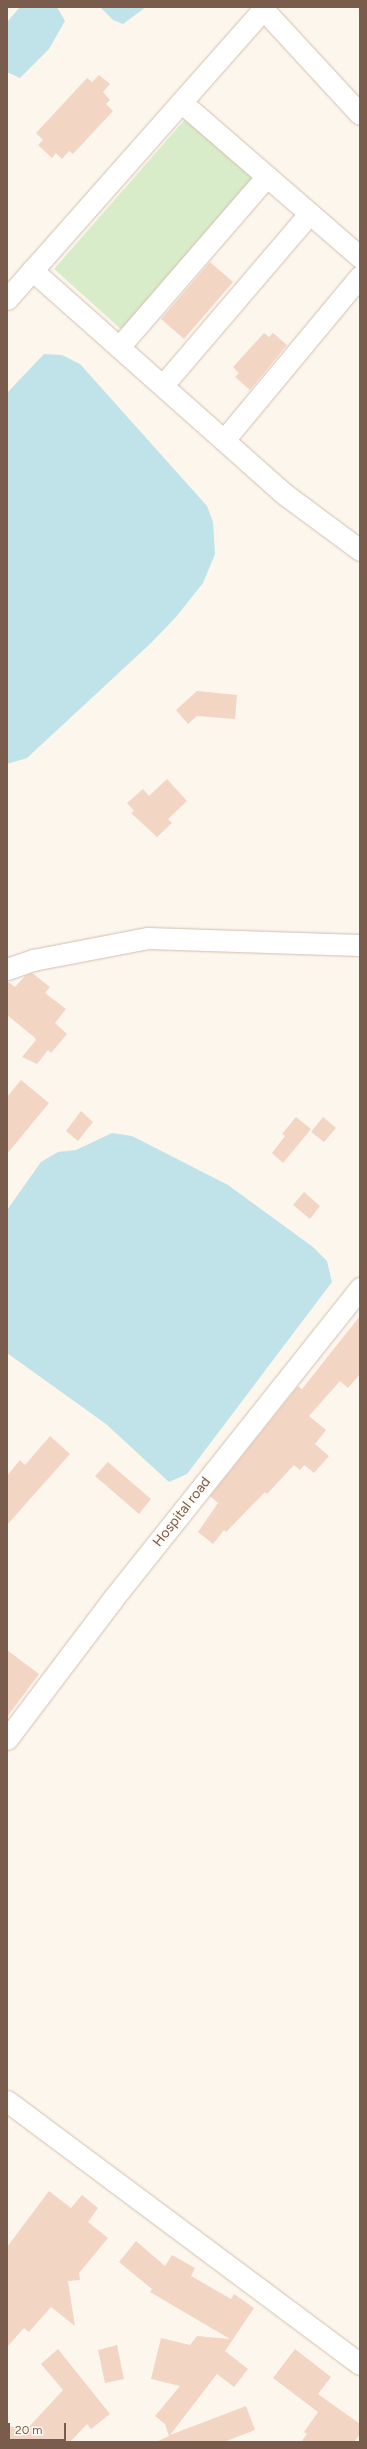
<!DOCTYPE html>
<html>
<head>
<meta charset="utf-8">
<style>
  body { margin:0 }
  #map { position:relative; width:367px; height:2449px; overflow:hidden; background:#fdf6ec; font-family:Figtree,sans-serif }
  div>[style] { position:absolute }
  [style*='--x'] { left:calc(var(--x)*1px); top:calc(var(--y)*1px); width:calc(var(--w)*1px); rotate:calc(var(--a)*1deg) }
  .green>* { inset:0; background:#d8ecc9 }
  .water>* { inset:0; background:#bfe3e8 }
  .building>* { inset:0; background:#f3d5c3 }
  .roads { filter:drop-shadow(0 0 1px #d1beb0) drop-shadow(0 0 1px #d1beb0) }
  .minor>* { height:21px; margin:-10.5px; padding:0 10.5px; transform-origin:10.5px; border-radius:10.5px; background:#fff }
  span { translate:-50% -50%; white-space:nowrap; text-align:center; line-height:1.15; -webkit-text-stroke:4px #fffaf3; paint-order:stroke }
  .street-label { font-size:14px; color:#7a5c4d }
  .frame { position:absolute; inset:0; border:8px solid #7a5c4d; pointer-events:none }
  .scale { position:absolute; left:8px; top:2423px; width:58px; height:18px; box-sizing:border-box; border:2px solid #7a5c4d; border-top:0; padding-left:5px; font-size:12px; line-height:14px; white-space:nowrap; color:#7a5c4d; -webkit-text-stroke:3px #fffaf3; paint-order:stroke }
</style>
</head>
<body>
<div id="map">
  <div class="green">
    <div style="clip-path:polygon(187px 117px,259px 178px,123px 331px,54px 269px)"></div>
  </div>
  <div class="water">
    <div style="clip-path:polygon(20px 7px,57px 7px,65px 21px,49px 49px,20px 78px,7px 72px,7px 22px)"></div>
    <div style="clip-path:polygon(100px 7px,146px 7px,123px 24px,113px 20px)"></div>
    <div style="clip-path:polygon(44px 354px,62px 355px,80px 364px,207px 506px,213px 522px,215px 554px,203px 583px,176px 617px,151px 643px,27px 758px,7px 764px,7px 393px)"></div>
    <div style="clip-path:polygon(112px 1133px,132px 1136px,228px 1185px,313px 1247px,327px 1261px,332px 1282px,187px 1474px,169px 1482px,106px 1424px,7px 1353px,7px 1210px,41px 1162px,58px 1152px,76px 1150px)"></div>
  </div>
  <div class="building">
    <div style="clip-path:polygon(99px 75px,110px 84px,103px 92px,110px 100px,106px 104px,113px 111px,73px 154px,69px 151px,62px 159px,56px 153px,52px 158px,38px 145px,43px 140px,36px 133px,87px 78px,92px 82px)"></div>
    <div style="clip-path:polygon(210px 262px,233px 282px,184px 339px,161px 319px)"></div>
    <div style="clip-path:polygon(264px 333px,269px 337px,273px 333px,287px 345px,250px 390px,235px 377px,239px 373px,233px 367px)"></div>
    <div style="clip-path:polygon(197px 691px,237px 695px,235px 719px,197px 716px,188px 724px,176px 710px)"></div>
    <div style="clip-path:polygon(167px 779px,187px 801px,168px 819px,172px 823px,157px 837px,131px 813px,134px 811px,127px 803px,143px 789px,149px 796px)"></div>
    <div style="clip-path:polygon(32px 973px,50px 987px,45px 993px,66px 1009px,55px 1023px,67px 1034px,51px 1053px,48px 1050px,37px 1064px,22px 1057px,36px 1040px,34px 1037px,7px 1015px,7px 981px,15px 987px,25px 976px)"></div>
    <div style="clip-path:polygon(21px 1080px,49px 1103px,7px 1154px,7px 1097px)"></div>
    <div style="clip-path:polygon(81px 1111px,93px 1122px,78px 1141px,66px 1131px)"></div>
    <div style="clip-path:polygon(296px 1117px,311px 1129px,283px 1163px,272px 1153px,285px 1136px,282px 1134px)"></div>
    <div style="clip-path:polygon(323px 1117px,336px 1128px,324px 1142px,311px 1132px)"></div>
    <div style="clip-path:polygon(304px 1192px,320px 1206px,310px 1219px,293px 1205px)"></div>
    <div style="clip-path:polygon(360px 1316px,360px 1374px,348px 1388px,340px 1381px,309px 1416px,326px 1430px,315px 1444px,329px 1456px,314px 1473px,304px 1465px,300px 1470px,294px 1465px,267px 1494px,265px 1492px,226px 1532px,224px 1530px,213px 1544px,198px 1532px,218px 1503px,210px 1496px,298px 1386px,302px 1389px)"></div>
    <div style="clip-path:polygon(50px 1436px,70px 1454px,7px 1525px,7px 1476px,20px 1460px,25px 1465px)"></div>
    <div style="clip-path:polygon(108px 1462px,151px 1499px,139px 1514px,95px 1476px)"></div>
    <div style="clip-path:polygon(7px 1650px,39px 1674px,7px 1717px)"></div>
    <div style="clip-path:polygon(49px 2191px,71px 2208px,82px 2195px,98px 2208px,88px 2222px,108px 2238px,79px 2273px,80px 2280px,68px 2281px,75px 2326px,51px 2307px,29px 2332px,24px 2328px,7px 2347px,7px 2247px)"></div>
    <div style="clip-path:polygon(136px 2241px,165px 2266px,172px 2255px,195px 2268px,191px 2276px,231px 2299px,234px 2294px,254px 2308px,225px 2351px,248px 2369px,234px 2387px,217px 2374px,170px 2435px,246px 2406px,255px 2430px,224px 2442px,156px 2442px,169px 2436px,165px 2424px,155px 2416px,180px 2386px,151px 2379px,161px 2338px,190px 2345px,197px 2336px,230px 2339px,150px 2292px,152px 2289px,119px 2262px)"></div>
    <div style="clip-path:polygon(117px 2345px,124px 2379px,105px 2383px,98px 2350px)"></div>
    <div style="clip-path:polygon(58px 2349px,110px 2414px,91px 2429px,87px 2424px,70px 2442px,7px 2442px,7px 2426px,27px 2429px,63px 2390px,41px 2364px)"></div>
    <div style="clip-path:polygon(295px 2349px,331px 2377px,318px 2394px,360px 2424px,360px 2434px,354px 2442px,301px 2442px,307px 2434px,304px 2432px,318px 2412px,273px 2378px)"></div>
  </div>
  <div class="roads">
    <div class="minor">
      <div style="--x:263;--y:9;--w:143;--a:47.3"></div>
      <div style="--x:181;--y:102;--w:237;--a:40.9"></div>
      <div style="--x:32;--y:270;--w:336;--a:41.6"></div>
      <div style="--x:283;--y:493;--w:96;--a:36.5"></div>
      <div style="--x:7;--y:299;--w:390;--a:-48.5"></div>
      <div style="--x:119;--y:347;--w:226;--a:-49.1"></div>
      <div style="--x:163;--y:385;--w:226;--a:-49.5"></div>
      <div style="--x:224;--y:440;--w:213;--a:-50.3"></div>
      <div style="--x:7;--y:969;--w:28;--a:-19"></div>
      <div style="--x:33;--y:960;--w:116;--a:-10.9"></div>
      <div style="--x:147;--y:938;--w:213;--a:1.9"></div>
      <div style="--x:7;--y:1739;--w:174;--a:-52.9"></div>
      <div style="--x:112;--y:1600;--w:399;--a:-51.5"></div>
      <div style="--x:7;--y:2101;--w:440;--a:36.7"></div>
    </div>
  </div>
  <div class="street-label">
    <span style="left:182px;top:1512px;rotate:-52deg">Hospital road</span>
  </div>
  <div class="frame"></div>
  <div class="scale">20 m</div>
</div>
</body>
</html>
